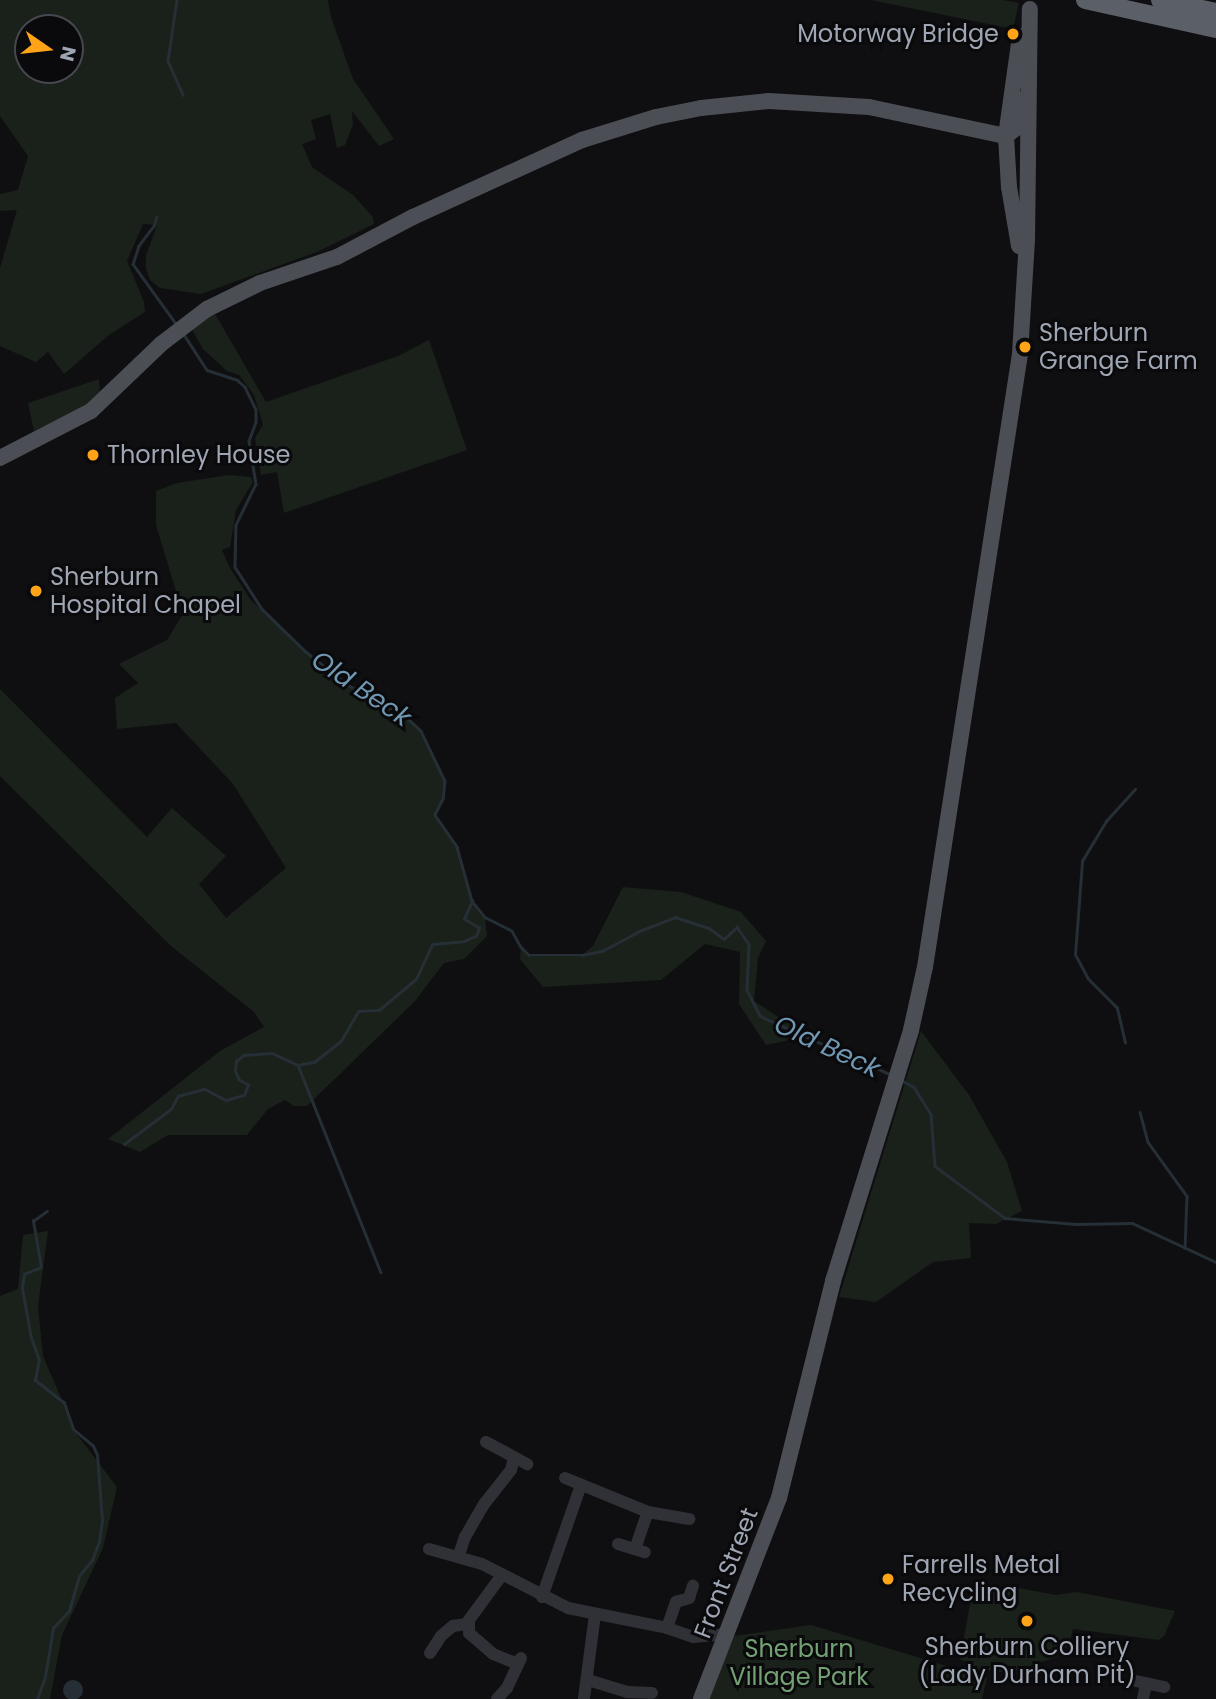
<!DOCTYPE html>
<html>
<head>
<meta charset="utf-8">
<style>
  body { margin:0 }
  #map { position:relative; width:1216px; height:1699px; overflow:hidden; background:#0f0f11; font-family:Poppins,sans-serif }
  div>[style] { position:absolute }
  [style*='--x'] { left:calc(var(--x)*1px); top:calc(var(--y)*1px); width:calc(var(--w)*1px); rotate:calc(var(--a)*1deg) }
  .green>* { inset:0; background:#19211a }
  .water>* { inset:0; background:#252f35 }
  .round { border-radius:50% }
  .stream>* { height:2.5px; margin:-1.25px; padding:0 1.25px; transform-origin:1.25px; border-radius:1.25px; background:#252f35 }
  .minor>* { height:12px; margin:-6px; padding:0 6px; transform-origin:6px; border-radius:6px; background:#303136 }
  .major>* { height:16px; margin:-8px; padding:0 8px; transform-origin:8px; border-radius:8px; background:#4c4e55 }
  .highway>* { height:18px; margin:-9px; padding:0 9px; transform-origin:9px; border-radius:9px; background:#5b5f68 }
  .dots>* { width:19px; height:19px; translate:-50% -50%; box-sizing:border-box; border:4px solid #0a0a0c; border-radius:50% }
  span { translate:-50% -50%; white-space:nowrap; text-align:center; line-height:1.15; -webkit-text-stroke:6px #0a0a0c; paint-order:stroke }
  .poi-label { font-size:24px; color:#9fa6b3 }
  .right { translate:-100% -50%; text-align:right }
  .left { translate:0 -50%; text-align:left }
  .street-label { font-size:24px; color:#9fa6b3 }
  .park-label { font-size:24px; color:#74a174 }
  .water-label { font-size:26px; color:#7198b3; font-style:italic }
  .north { position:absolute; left:14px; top:14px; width:70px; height:70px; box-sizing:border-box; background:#0a0a0c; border:2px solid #46484f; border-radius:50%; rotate:104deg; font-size:19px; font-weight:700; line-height:28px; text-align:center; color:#9fa6b3 }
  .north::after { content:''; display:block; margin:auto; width:24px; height:32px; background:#ffa319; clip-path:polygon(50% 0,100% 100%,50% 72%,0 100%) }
</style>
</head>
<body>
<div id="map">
  <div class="green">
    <div style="clip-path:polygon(evenodd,0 0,328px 0,331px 17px,353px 79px,394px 139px,379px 146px,352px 111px,353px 125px,345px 145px,337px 148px,330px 114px,311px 120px,316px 139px,302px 144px,312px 167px,353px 195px,373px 217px,374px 224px,317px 252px,201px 294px,160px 288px,150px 280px,146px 269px,146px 256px,157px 225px,143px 224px,127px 261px,144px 302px,145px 312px,109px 335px,64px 374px,48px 352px,36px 362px,0 346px,0 268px,17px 210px,0 211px,0 194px,18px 190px,28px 156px,0 116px,0 0,28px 28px,70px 28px,70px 70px,28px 70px,28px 28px)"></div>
    <div style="clip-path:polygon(871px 0,1003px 0,1019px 3px,1013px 29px)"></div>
    <div style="clip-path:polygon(214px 312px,266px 402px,398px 356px,429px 340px,467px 450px,284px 513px,277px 472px,261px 475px,255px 438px,263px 425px,254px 395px,239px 375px,227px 371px,203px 349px,191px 328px)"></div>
    <div style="clip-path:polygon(99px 379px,100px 394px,85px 407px,34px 431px,28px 403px)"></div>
    <div style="clip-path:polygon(229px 475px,251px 477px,253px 482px,236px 510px,230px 547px,222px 550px,230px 568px,250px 599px,305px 651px,348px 685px,403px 714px,421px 731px,445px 781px,443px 799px,436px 815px,457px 847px,472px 901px,485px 917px,487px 936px,464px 959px,444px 963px,415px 1001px,307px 1106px,294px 1106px,285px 1100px,268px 1109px,247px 1135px,168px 1135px,140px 1152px,108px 1139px,220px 1051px,264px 1027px,254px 1012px,171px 946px,0 776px,0 689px,147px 837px,172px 808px,226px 856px,199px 884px,226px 918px,286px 868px,233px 784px,176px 723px,117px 729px,115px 698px,138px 683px,119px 664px,167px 640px,183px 614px,156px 525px,156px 491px,177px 483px)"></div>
    <div style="clip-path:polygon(623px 887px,681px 892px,741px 912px,766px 941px,758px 958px,754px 1001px,786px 1022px,801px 1027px,800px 1038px,766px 1045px,739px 1004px,740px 952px,705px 944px,661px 980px,543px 987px,520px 959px,521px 947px,529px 955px,582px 955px,593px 946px)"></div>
    <div style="clip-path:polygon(921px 1031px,969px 1095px,1007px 1162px,1022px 1211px,996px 1224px,969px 1223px,971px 1258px,933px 1262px,876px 1302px,839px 1297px)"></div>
    <div style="clip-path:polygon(48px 1231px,38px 1306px,43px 1356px,76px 1433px,117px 1487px,103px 1548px,62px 1635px,50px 1699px,0 1699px,0 1296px,18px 1289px,23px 1235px)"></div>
    <div style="clip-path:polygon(1014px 1587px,1056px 1595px,1077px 1592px,1175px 1611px,1164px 1636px,1159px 1640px,1073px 1629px,1069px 1645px,1056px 1657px,1010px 1673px,978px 1669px,960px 1659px,971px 1599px,984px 1591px)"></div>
    <div style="clip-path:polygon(811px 1625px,987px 1678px,982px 1699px,708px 1699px,734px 1636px)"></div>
  </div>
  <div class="water">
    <div class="round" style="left:63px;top:1680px;width:20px;height:20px"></div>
  </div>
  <div class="stream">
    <div style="--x:177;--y:0;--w:62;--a:98.4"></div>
    <div style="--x:168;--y:61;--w:37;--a:66"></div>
    <div style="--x:157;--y:217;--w:9;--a:108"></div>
    <div style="--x:154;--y:226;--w:25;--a:127"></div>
    <div style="--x:139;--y:246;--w:19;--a:108"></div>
    <div style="--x:133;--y:264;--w:75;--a:54.2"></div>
    <div style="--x:183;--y:333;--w:44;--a:57"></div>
    <div style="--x:207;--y:370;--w:32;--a:18"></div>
    <div style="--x:237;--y:380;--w:11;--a:41"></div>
    <div style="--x:245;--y:387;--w:25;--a:64"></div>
    <div style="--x:256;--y:410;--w:12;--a:90"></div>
    <div style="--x:256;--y:422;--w:20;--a:110"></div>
    <div style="--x:249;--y:441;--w:44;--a:80.8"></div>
    <div style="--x:256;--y:484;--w:46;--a:116"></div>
    <div style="--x:236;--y:525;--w:42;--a:91.4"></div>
    <div style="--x:235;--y:567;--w:50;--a:57.3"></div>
    <div style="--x:262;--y:609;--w:60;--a:44.3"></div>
    <div style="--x:305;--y:651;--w:55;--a:38.3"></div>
    <div style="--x:348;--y:685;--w:62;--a:27.8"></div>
    <div style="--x:403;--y:714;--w:25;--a:43"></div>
    <div style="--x:421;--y:731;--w:55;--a:64.4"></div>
    <div style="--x:445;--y:781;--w:18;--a:96"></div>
    <div style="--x:443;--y:799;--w:18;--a:117"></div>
    <div style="--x:435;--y:815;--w:39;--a:55"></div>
    <div style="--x:457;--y:847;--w:56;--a:74.5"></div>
    <div style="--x:472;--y:901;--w:21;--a:51"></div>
    <div style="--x:485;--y:917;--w:30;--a:27"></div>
    <div style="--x:512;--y:931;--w:18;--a:61"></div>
    <div style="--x:521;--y:947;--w:11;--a:45"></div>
    <div style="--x:529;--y:955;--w:53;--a:0"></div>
    <div style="--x:582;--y:955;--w:20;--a:-11"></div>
    <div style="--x:602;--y:951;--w:40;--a:-28"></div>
    <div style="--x:637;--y:932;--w:41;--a:-21.5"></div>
    <div style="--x:675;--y:917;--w:36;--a:18"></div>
    <div style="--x:709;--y:928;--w:19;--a:36"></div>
    <div style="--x:724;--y:939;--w:18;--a:-43"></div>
    <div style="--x:737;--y:927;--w:21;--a:55"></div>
    <div style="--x:749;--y:944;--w:46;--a:92.5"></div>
    <div style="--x:747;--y:990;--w:29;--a:63"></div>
    <div style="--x:760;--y:1016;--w:145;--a:24.1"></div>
    <div style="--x:1125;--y:1043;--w:36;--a:-103"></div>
    <div style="--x:1117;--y:1008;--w:41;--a:-135"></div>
    <div style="--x:1088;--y:979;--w:27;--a:-118"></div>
    <div style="--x:1075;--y:955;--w:94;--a:-85.7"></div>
    <div style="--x:1082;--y:861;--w:47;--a:-59"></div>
    <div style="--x:1106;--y:821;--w:43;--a:-47.8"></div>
    <div style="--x:298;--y:1065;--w:223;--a:68.2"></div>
    <div style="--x:901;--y:1080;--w:15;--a:28"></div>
    <div style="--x:914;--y:1087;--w:32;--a:58"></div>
    <div style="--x:931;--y:1114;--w:52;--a:85.6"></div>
    <div style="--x:935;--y:1166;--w:87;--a:36.6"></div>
    <div style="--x:1005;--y:1218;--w:71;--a:4.8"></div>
    <div style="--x:1076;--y:1224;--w:56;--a:-1"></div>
    <div style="--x:1132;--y:1223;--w:93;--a:24.9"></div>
    <div style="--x:1140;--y:1112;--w:31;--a:75"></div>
    <div style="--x:1148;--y:1142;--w:67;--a:54.2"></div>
    <div style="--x:1187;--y:1196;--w:52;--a:92.2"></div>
    <div style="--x:124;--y:1144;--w:59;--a:-36.7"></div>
    <div style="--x:171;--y:1109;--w:15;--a:-62"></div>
    <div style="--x:178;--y:1096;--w:28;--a:-15"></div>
    <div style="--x:205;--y:1089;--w:24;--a:28"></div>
    <div style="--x:226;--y:1100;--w:19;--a:-16"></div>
    <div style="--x:244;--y:1095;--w:11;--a:-68"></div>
    <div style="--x:248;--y:1085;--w:10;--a:-151"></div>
    <div style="--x:239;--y:1080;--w:10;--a:-114"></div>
    <div style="--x:235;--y:1071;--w:10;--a:-84"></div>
    <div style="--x:236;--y:1061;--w:10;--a:-37"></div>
    <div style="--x:244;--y:1055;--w:28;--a:-4"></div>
    <div style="--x:272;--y:1053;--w:29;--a:25"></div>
    <div style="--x:298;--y:1065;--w:16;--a:-11"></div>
    <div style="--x:314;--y:1062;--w:34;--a:-38"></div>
    <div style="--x:341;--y:1041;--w:34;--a:-60"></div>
    <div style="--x:358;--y:1011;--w:21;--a:-3"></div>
    <div style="--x:379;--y:1010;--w:48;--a:-40"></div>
    <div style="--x:416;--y:979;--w:38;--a:-65"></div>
    <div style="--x:432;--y:944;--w:32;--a:-5"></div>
    <div style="--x:464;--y:941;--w:13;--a:-23"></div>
    <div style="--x:476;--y:936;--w:9;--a:-69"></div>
    <div style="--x:479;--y:928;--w:17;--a:-149"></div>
    <div style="--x:464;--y:919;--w:20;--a:-66"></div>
    <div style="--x:37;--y:1699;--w:23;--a:-70"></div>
    <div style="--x:45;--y:1677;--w:50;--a:-80.7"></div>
    <div style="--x:53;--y:1628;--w:23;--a:-47"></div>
    <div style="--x:69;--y:1611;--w:36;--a:-74"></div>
    <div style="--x:79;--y:1576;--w:21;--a:-51"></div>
    <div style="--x:92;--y:1560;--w:19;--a:-69"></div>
    <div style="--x:99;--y:1542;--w:21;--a:-82"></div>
    <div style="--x:102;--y:1521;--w:66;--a:-94.3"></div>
    <div style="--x:97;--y:1455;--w:10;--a:-114"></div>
    <div style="--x:93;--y:1446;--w:26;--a:-140"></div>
    <div style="--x:73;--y:1429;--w:28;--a:-109"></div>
    <div style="--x:64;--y:1403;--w:37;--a:-142"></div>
    <div style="--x:35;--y:1380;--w:20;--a:-79"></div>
    <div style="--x:39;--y:1360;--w:23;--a:-110"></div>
    <div style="--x:31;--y:1338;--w:51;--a:-100.2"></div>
    <div style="--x:22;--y:1288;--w:14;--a:-82"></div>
    <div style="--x:24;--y:1274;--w:18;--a:-22"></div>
    <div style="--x:41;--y:1267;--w:47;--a:-99.9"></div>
    <div style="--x:33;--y:1221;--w:17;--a:-36"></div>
  </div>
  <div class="minor">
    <div style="--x:486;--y:1442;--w:47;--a:28.2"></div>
    <div style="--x:565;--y:1478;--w:90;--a:22.3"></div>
    <div style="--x:648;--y:1512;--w:42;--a:9.7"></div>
    <div style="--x:618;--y:1544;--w:28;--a:17"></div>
    <div style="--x:429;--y:1549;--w:55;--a:15.8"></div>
    <div style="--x:482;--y:1564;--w:97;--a:27.1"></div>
    <div style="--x:568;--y:1608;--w:101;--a:11.4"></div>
    <div style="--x:667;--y:1628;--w:28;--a:19"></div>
    <div style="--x:693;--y:1637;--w:34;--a:-5"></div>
    <div style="--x:635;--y:1549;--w:39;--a:-71"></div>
    <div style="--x:459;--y:1555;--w:19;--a:-72"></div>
    <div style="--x:465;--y:1537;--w:39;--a:-60"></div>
    <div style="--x:485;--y:1503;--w:42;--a:-51.8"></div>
    <div style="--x:511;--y:1470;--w:13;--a:-77"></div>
    <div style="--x:502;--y:1575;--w:56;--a:126.3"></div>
    <div style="--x:469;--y:1620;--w:13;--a:90"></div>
    <div style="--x:469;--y:1633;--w:32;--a:41"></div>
    <div style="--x:493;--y:1654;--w:27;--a:22"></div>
    <div style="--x:542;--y:1597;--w:119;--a:-70.8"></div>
    <div style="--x:667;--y:1628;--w:28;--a:-71"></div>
    <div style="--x:676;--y:1602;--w:14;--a:-17"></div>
    <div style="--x:689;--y:1598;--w:13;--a:-72"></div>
    <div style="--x:430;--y:1653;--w:20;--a:-57"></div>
    <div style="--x:441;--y:1636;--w:16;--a:-40"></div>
    <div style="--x:453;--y:1626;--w:14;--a:-8"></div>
    <div style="--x:588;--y:1680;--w:41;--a:17.1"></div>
    <div style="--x:627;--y:1692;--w:25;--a:2"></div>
    <div style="--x:1136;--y:1681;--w:29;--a:12"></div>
    <div style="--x:584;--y:1698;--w:85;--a:-82.5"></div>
    <div style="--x:497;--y:1699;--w:15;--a:-48"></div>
    <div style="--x:507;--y:1688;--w:33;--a:-65"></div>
    <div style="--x:1143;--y:1699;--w:16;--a:-79"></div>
  </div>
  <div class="major">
    <div style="--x:1019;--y:246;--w:60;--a:-99.6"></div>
    <div style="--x:1009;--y:187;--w:51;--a:-93.4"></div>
    <div style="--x:1006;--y:136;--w:101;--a:-82"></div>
    <div style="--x:0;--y:458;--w:102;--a:-27.3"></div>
    <div style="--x:91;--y:411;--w:97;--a:-43.7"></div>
    <div style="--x:161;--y:344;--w:58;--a:-37.3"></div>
    <div style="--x:207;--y:309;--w:59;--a:-26.1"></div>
    <div style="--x:260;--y:283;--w:81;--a:-18.7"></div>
    <div style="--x:337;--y:257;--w:86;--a:-27.8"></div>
    <div style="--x:413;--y:217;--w:186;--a:-24.5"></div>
    <div style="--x:582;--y:140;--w:77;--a:-17.3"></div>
    <div style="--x:656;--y:117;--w:46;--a:-11.3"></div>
    <div style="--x:701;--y:108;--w:68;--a:-5.9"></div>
    <div style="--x:769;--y:101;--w:100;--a:3.4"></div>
    <div style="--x:869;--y:107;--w:140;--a:12"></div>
    <div style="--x:1006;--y:136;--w:11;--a:-38"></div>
    <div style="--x:1015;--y:129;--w:30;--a:-84"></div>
    <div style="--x:701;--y:1699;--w:216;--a:-68.8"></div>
    <div style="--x:779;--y:1498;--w:224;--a:-76"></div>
    <div style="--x:833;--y:1281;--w:263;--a:-72.7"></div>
    <div style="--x:911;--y:1030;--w:65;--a:-77.5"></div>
    <div style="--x:925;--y:967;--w:620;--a:-81.19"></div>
    <div style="--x:1020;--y:354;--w:113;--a:-86.5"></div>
    <div style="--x:1027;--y:241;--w:232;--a:-89.3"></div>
  </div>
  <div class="highway">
    <div style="--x:1085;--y:0;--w:134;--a:12.5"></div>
    <div style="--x:1160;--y:0;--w:57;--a:12.1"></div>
  </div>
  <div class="dots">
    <div style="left:1013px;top:34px;background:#ffa319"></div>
    <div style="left:1025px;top:347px;background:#ffa319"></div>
    <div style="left:93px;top:455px;background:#ffa319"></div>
    <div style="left:36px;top:591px;background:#ffa319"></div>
    <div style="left:888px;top:1579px;background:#ffa319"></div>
    <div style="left:1027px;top:1621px;background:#ffa319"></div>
  </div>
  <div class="poi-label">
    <span class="right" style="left:999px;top:34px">Motorway Bridge</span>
    <span class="left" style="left:1039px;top:347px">Sherburn<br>Grange Farm</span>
    <span class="left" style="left:107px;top:455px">Thornley House</span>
    <span class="left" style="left:50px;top:591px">Sherburn<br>Hospital Chapel</span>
    <span class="left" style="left:902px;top:1579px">Farrells Metal<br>Recycling</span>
    <span style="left:1027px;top:1661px">Sherburn Colliery<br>(Lady Durham Pit)</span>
  </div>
  <div class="street-label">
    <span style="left:726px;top:1573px;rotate:-69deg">Front Street</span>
  </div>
  <div class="park-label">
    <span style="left:799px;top:1663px">Sherburn<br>Village Park</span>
  </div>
  <div class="water-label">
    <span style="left:361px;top:689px;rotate:34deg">Old Beck</span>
    <span style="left:827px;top:1047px;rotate:25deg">Old Beck</span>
  </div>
  <div class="north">N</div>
</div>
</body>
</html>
